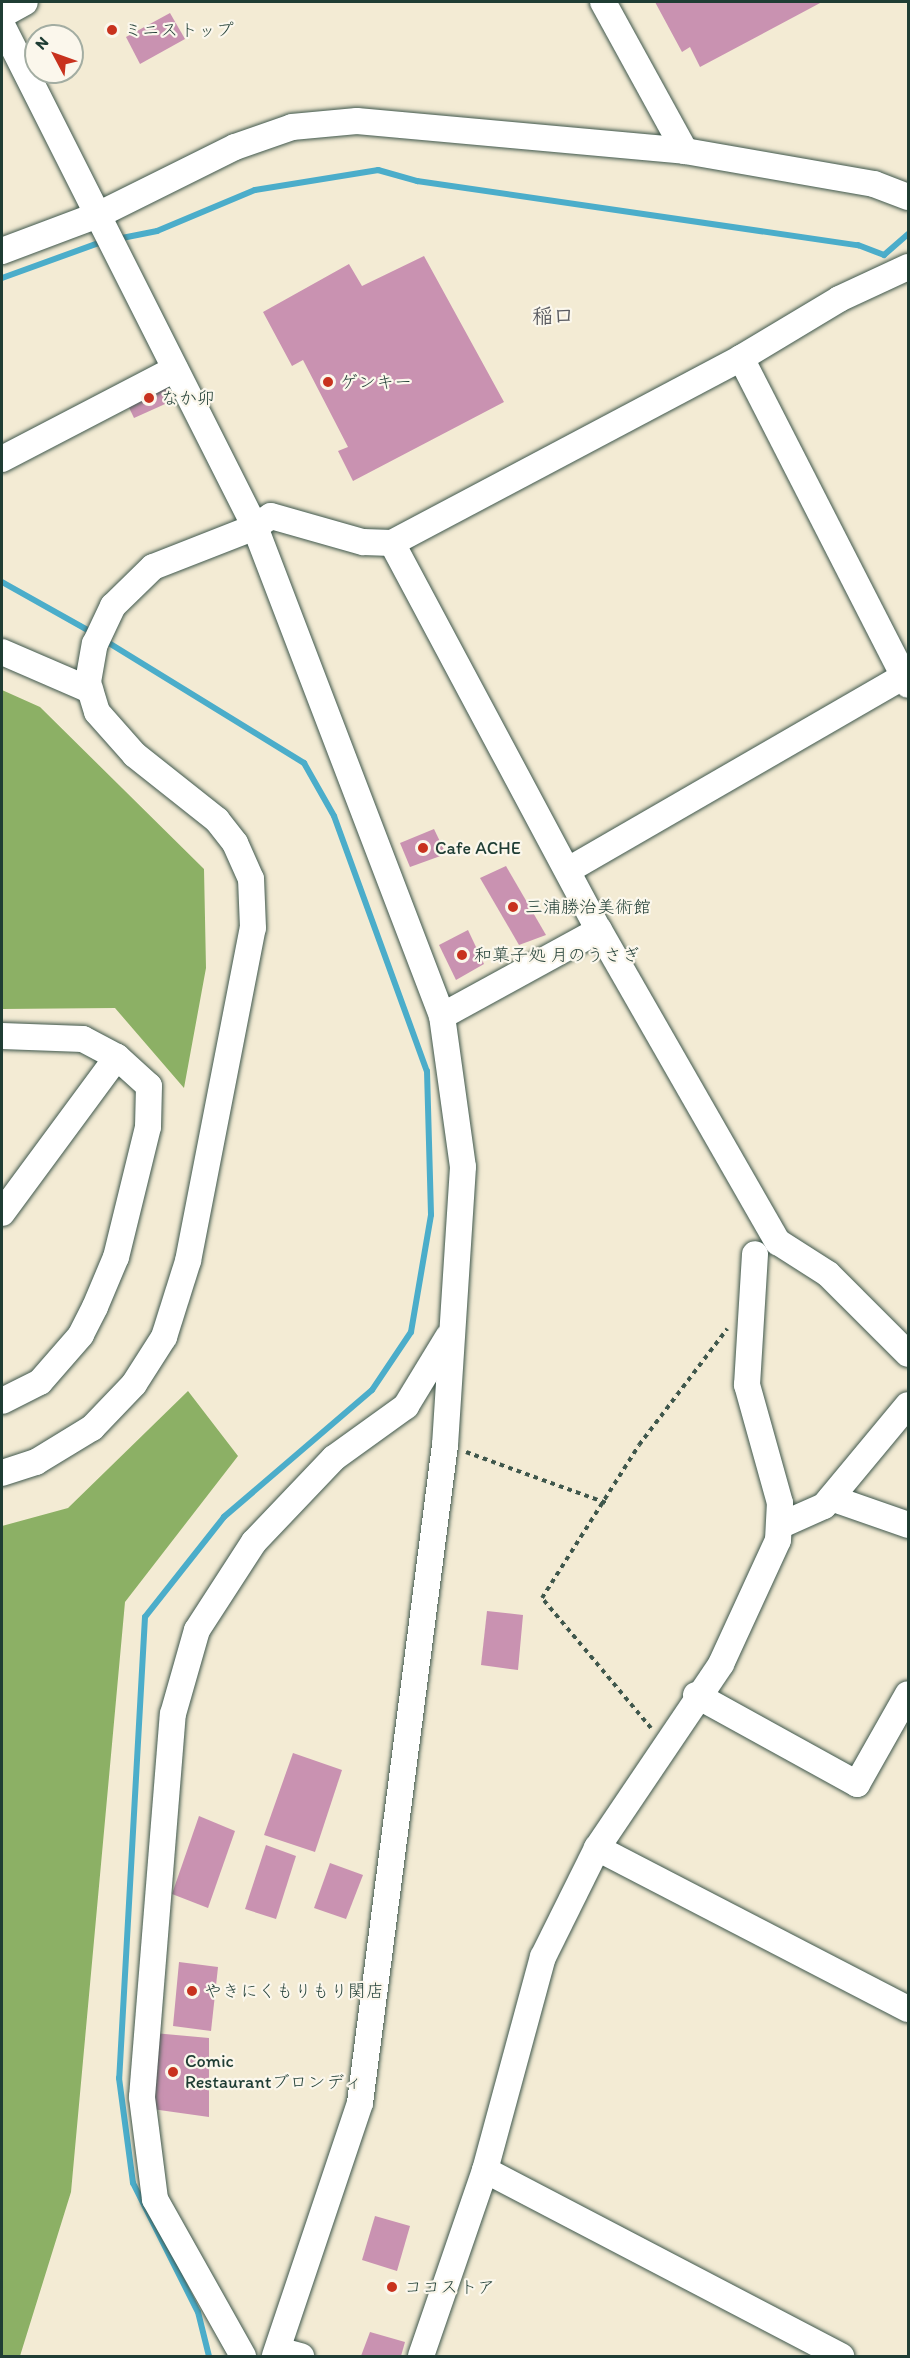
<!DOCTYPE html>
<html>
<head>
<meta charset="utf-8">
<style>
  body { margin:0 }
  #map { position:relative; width:910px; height:2358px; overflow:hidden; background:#f3ebd4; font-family:Itim,"Klee One",sans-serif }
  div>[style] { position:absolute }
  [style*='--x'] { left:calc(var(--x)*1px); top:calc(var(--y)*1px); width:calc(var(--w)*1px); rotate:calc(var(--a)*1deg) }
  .forest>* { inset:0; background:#8cb065 }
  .stream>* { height:6px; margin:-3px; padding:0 3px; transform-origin:3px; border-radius:3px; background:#4badca }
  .building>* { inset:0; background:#c992b1 }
  .path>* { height:4px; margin-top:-2px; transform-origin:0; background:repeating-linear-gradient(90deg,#3f574c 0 4.5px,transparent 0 9px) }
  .roads { filter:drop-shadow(0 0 2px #3f574c) drop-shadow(0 0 2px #3f574c) }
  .minor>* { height:26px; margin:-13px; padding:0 13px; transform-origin:13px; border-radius:13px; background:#fff }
  .dots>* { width:16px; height:16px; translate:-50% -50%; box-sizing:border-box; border:3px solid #fbf7ec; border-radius:50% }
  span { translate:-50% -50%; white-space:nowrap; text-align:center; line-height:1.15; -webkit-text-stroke:4.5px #fbf7ec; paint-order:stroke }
  .poi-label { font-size:18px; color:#1f3d34 }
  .left { translate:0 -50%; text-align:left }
  .quarter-label { font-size:21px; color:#5a5b60; font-weight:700 }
  .frame { position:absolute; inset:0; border:3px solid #1f3d34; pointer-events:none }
  .north { position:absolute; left:24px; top:24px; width:60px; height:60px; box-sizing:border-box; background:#fbf7ec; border:2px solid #a3ada2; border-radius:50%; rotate:311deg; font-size:16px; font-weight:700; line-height:24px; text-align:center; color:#1f3d34 }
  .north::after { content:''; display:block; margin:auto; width:21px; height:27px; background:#c8321e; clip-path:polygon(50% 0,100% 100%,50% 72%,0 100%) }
</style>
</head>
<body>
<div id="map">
  <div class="forest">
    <div style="clip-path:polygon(2px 690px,40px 707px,204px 869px,206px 968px,184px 1088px,115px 1008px,2px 1009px)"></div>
    <div style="clip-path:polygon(188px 1391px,238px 1456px,125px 1602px,71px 2192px,20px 2356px,2px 2356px,2px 1526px,68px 1508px)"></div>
  </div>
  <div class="stream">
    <div style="--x:117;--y:239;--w:41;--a:-11.3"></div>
    <div style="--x:157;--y:231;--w:106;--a:-22.7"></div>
    <div style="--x:255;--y:190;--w:125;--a:-9.2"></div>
    <div style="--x:378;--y:170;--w:41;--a:15.8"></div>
    <div style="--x:417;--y:181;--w:446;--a:8.3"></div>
    <div style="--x:858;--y:245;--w:28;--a:21"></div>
    <div style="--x:884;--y:255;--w:32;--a:-41"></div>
    <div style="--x:2;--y:278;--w:109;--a:-19.9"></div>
    <div style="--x:2;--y:582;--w:104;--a:29.3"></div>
    <div style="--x:104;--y:640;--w:235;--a:31.6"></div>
    <div style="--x:304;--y:763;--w:61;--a:60.5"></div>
    <div style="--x:334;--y:816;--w:271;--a:70"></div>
    <div style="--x:427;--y:1071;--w:144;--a:88.4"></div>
    <div style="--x:431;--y:1215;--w:119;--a:99.7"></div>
    <div style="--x:411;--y:1332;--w:70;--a:123.9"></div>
    <div style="--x:372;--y:1390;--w:195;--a:139.4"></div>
    <div style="--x:224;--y:1517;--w:127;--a:128.3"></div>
    <div style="--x:145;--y:1617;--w:462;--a:93.2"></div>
    <div style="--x:119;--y:2078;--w:106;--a:82.4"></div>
    <div style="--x:133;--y:2183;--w:144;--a:63.3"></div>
    <div style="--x:198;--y:2312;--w:45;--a:76"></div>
  </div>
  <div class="building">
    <div style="clip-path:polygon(655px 2px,822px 2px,700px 67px,690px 47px,682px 52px)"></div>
    <div style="clip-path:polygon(170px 13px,185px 39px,140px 64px,126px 37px)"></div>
    <div style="clip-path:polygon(424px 256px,504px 402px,353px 481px,338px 451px,348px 447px,303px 360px,292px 366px,263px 312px,349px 264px,362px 286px)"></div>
    <div style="clip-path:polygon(163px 378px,174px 400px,134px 418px,124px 397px)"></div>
    <div style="clip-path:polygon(434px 829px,446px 854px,410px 867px,400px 843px)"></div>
    <div style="clip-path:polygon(506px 866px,546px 935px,519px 945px,480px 878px)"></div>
    <div style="clip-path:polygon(468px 930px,484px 964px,456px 980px,439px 945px)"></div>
    <div style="clip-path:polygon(487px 1611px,523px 1615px,518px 1670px,481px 1665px)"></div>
    <div style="clip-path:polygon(293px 1753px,342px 1770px,315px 1852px,264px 1835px)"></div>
    <div style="clip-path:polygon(199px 1816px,235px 1831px,208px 1908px,172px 1894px)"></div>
    <div style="clip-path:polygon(266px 1845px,296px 1856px,276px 1919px,245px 1909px)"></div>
    <div style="clip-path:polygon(330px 1863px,363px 1875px,346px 1919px,314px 1908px)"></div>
    <div style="clip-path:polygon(179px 1962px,218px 1967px,211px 2031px,173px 2026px)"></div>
    <div style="clip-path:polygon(154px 2033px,209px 2038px,209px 2117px,152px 2109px)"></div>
    <div style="clip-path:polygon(375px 2216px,410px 2226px,397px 2271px,362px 2260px)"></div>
    <div style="clip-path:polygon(370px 2332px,405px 2342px,401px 2356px,361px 2356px)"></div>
  </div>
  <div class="path">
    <div style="--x:466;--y:1452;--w:149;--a:20"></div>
    <div style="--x:651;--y:1728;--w:170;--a:-130"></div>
    <div style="--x:542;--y:1598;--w:181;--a:-57.6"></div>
    <div style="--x:639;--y:1445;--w:146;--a:-52.8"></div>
  </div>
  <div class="roads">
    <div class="minor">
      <div style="--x:603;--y:2;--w:170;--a:61.2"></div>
      <div style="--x:2;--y:15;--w:26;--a:-29"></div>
      <div style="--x:2;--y:25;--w:562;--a:63.25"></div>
      <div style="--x:255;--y:527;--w:524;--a:69.07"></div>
      <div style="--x:442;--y:1016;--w:152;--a:82.1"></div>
      <div style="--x:463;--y:1167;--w:279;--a:93.7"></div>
      <div style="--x:445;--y:1445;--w:663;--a:97.36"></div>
      <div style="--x:360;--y:2103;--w:267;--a:108.6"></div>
      <div style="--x:2;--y:251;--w:103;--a:-20.6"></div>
      <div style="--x:98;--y:215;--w:153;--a:-26.4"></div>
      <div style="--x:235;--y:147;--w:60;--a:-19.3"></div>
      <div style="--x:292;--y:127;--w:65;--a:-5.3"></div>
      <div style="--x:357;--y:121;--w:329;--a:5.2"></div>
      <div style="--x:685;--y:151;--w:192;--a:9.9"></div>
      <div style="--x:874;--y:184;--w:36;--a:21"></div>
      <div style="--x:741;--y:358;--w:367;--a:62.9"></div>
      <div style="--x:2;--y:459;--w:195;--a:-27.5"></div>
      <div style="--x:392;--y:543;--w:439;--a:61.9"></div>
      <div style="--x:599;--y:930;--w:360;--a:60.2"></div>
      <div style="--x:778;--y:1242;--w:59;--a:32.6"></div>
      <div style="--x:828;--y:1274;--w:113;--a:45"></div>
      <div style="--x:2;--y:652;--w:96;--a:23.4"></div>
      <div style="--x:570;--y:869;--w:390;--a:-30"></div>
      <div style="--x:442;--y:1016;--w:179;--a:-28.7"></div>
      <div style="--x:2;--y:1036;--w:81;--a:2.1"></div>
      <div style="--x:83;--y:1039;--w:38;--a:28"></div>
      <div style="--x:117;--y:1057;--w:43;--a:42.2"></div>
      <div style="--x:149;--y:1086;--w:41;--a:91.4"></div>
      <div style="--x:148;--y:1127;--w:134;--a:103.8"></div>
      <div style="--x:116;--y:1257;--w:54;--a:112.8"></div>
      <div style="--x:95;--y:1307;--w:31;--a:117"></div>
      <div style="--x:81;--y:1335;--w:62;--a:131.1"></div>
      <div style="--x:40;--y:1382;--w:42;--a:153.4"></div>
      <div style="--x:2;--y:1213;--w:194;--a:-53.6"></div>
      <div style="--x:2;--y:1473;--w:36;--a:-18"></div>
      <div style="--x:36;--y:1462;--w:66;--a:-31.3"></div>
      <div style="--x:92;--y:1428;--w:61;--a:-46.3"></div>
      <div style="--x:134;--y:1384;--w:56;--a:-57.4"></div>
      <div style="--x:164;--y:1337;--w:80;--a:-72.5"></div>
      <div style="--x:188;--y:1261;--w:339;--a:-79"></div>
      <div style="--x:253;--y:928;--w:49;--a:-92.3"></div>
      <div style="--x:251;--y:879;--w:39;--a:-114"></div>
      <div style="--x:235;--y:843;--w:29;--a:-128"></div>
      <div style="--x:217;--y:820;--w:105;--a:-141.6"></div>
      <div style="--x:135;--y:755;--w:57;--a:-131.5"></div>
      <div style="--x:97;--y:712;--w:31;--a:-107"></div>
      <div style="--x:88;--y:682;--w:39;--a:-80"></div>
      <div style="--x:95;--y:644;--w:42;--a:-64.7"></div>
      <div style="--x:113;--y:606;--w:56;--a:-44.3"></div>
      <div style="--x:153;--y:567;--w:110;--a:-21.4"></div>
      <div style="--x:255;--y:527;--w:19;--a:-35"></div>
      <div style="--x:271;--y:516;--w:96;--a:15.8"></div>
      <div style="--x:363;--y:542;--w:29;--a:2"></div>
      <div style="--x:392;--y:543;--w:395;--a:-27.9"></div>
      <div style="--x:741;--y:358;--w:114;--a:-31"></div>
      <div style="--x:839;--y:299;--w:76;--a:-24.9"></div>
      <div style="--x:831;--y:1498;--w:82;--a:19.3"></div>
      <div style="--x:779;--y:1526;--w:49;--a:-24"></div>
      <div style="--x:824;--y:1506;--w:131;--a:-50.3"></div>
      <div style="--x:696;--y:1695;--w:184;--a:28.9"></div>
      <div style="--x:857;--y:1784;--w:103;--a:-60.5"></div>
      <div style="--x:597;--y:1848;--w:350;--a:27.4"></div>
      <div style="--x:485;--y:2170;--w:402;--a:27.6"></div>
      <div style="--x:278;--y:2350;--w:24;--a:15"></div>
      <div style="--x:243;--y:2356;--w:180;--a:-119.3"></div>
      <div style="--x:155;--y:2199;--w:103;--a:-97.3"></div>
      <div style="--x:142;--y:2097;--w:384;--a:-85.4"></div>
      <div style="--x:173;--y:1714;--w:87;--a:-74.1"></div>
      <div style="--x:197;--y:1630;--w:105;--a:-57.1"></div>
      <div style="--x:254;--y:1542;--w:116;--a:-46.4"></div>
      <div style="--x:334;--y:1458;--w:89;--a:-35.8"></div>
      <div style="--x:406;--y:1406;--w:81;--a:-58.7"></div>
      <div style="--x:421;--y:2356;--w:197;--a:-71"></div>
      <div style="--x:485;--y:2170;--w:221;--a:-74.8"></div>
      <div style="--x:543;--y:1957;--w:122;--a:-63.6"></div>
      <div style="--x:597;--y:1848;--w:222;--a:-56"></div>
      <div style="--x:721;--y:1664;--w:136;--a:-65.3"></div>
      <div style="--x:778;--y:1540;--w:37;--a:-87"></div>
      <div style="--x:780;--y:1503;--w:123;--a:-105.6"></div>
      <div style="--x:747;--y:1385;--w:131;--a:-86.5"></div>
    </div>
  </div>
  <div class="dots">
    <div style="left:112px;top:30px;background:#c8321e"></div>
    <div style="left:328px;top:382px;background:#c8321e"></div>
    <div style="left:149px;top:398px;background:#c8321e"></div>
    <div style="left:423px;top:848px;background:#c8321e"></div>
    <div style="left:513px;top:907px;background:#c8321e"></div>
    <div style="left:462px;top:955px;background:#c8321e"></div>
    <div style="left:192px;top:1991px;background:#c8321e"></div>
    <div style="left:173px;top:2072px;background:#c8321e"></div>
    <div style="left:392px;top:2287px;background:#c8321e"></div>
  </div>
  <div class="poi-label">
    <span class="left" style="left:124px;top:30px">ミニストップ</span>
    <span class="left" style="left:340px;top:382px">ゲンキー</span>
    <span class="left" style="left:161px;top:398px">なか卯</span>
    <span class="left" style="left:435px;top:848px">Cafe ACHE</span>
    <span class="left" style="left:525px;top:907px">三浦勝治美術館</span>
    <span class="left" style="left:474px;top:955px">和菓子処 月のうさぎ</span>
    <span class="left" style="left:204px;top:1991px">やきにくもりもり関店</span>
    <span class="left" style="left:185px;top:2072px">Comic<br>Restaurantブロンディ</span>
    <span class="left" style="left:404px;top:2287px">ココストア</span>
  </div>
  <div class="quarter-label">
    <span style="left:553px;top:316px">稲口</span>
  </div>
  <div class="frame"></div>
  <div class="north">N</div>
</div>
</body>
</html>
